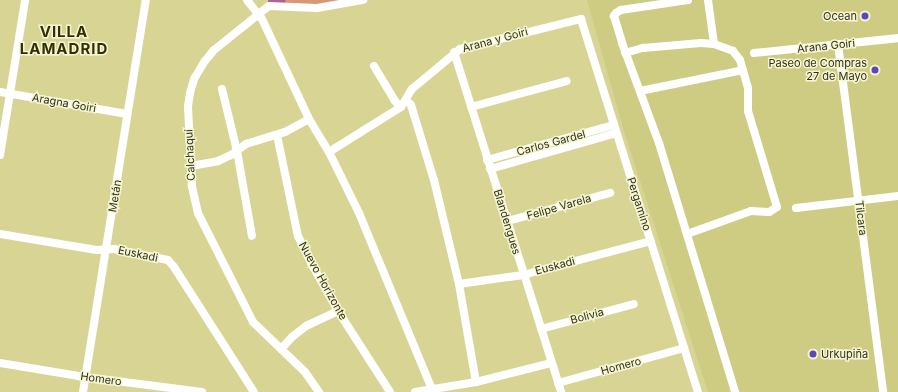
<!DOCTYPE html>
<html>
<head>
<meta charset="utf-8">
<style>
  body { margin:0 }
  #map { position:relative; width:898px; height:392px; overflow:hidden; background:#d8d594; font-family:Inter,sans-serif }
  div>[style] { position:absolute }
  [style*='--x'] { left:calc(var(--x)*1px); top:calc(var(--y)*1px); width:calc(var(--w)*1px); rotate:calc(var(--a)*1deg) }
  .built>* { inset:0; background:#cecb82 }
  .green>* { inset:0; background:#d99777 }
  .river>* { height:14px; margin:-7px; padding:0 7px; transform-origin:7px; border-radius:7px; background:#ad658d }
  .minor>* { height:8px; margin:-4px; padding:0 4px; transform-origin:4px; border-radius:4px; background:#fff }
  .dots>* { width:11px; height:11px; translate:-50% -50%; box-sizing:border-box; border:2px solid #f5f5d4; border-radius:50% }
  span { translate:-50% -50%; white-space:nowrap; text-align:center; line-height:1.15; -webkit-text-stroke:3px #f5f5d4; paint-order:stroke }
  .poi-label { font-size:11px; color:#333217 }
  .right { translate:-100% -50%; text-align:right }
  .left { translate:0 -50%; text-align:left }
  .street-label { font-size:11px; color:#333217 }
  .district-label { font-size:15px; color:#333000; font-weight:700; letter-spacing:1px }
</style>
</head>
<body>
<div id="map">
  <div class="built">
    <div style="clip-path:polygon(587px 0,898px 0,898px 392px,708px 392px,623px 128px)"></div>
  </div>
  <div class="green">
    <div style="clip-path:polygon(276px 0,346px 0,335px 3px,309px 5px,278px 3px)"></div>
  </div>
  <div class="river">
    <div style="--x:275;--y:2;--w:4;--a:-27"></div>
  </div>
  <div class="minor">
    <div style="--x:247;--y:0;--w:24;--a:52"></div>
    <div style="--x:262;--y:19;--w:110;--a:64.8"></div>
    <div style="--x:309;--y:119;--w:39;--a:59"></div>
    <div style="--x:329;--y:152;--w:68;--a:63.8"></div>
    <div style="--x:359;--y:213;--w:191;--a:67.5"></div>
    <div style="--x:688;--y:0;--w:68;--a:171.5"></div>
    <div style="--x:621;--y:10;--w:6;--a:149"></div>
    <div style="--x:616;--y:13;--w:4;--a:124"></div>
    <div style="--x:614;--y:16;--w:28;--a:73"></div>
    <div style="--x:622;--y:43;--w:107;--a:69.7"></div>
    <div style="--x:659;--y:143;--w:260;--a:73"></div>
    <div style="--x:708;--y:0;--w:44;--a:82.2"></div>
    <div style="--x:838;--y:44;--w:351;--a:82.6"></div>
    <div style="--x:454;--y:52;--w:356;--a:72.5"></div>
    <div style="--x:625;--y:53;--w:19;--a:-16"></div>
    <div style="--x:643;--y:48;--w:58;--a:-4.9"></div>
    <div style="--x:701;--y:43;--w:13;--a:4"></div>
    <div style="--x:714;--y:44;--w:20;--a:20"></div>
    <div style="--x:733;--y:51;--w:11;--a:52"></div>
    <div style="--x:740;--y:60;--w:29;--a:74"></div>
    <div style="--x:748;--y:88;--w:23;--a:90"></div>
    <div style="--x:748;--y:111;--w:100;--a:73.2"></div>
    <div style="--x:777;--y:207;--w:9;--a:148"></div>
    <div style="--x:769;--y:212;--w:18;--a:-177"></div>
    <div style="--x:751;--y:211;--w:68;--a:160.2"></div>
    <div style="--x:754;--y:53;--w:145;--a:-5.9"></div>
    <div style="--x:374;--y:66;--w:41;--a:59"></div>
    <div style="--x:395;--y:101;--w:8;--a:45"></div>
    <div style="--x:222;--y:89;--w:64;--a:76.4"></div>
    <div style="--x:237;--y:151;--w:86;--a:80"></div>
    <div style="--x:640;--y:91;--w:105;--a:-11.5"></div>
    <div style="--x:0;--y:92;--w:129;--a:9.8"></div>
    <div style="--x:406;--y:100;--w:7;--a:45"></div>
    <div style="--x:411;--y:105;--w:78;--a:73"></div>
    <div style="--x:434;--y:180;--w:107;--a:76.5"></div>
    <div style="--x:459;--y:284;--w:99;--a:80.2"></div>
    <div style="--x:471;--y:107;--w:99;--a:-15.2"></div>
    <div style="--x:277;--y:135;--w:103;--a:78.3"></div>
    <div style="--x:298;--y:236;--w:30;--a:64"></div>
    <div style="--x:311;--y:263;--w:55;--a:60.6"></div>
    <div style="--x:338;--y:311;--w:96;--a:57.3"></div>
    <div style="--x:329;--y:152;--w:85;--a:-32"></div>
    <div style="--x:401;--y:107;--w:21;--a:-59"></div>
    <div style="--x:412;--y:89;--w:62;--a:-39.8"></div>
    <div style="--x:460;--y:49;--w:125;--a:-13.9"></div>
    <div style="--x:581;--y:19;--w:391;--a:72.6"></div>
    <div style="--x:0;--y:155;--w:157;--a:-80.8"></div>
    <div style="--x:487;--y:160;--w:132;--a:-15.4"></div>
    <div style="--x:191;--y:166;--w:27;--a:-10"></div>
    <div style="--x:218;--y:161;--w:14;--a:-25"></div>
    <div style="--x:231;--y:155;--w:19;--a:-36"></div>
    <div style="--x:246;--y:144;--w:41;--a:-17.1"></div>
    <div style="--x:285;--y:132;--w:27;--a:-28"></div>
    <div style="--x:490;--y:169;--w:131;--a:-15.9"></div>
    <div style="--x:796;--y:208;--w:103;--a:-6.7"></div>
    <div style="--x:508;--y:221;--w:106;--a:-15.4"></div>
    <div style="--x:0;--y:234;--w:98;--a:9.4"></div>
    <div style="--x:97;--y:250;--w:17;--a:-3"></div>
    <div style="--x:114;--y:249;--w:55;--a:11.5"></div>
    <div style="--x:168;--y:260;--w:9;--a:49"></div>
    <div style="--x:174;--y:267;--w:148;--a:57.4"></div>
    <div style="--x:459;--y:284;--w:65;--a:-8"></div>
    <div style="--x:523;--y:275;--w:132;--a:-14.9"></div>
    <div style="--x:541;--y:329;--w:96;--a:-15"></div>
    <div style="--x:281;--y:349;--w:16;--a:-47"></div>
    <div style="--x:292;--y:337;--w:18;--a:-38"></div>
    <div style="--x:306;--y:326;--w:35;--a:-25"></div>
    <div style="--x:0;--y:363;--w:86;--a:9.4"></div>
    <div style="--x:85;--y:377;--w:118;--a:7.3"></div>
    <div style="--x:558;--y:383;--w:131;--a:-15.5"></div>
    <div style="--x:83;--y:392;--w:397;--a:-80.9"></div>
    <div style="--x:319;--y:392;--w:24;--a:-125"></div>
    <div style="--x:305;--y:372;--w:72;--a:-136.1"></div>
    <div style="--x:253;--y:322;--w:122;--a:-116.8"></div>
    <div style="--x:198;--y:213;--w:28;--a:-103"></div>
    <div style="--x:192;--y:186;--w:80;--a:-92.9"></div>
    <div style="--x:188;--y:106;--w:13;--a:-81"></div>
    <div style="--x:190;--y:93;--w:15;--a:-74"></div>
    <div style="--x:194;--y:79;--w:21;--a:-59"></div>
    <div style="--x:205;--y:61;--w:14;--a:-51"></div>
    <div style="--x:214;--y:50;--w:70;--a:-38.7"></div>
    <div style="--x:269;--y:6;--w:48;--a:2.4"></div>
    <div style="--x:317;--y:8;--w:47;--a:-9.9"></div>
    <div style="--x:415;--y:392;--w:62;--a:-9.3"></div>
    <div style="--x:476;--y:382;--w:77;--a:-14.2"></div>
  </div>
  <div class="dots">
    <div style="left:865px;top:16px;background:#5d46be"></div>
    <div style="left:875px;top:70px;background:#5d46be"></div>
    <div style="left:813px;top:354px;background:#5d46be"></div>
  </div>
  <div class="poi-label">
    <span class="right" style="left:857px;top:16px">Ocean</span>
    <span class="right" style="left:867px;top:70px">Paseo de Compras<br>27 de Mayo</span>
    <span class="left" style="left:821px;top:354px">Urkupiña</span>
  </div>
  <div class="street-label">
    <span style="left:495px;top:40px;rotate:-15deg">Arana y Goiri</span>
    <span style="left:826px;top:46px;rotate:-6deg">Arana Goiri</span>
    <span style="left:64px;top:103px;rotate:10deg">Aragna Goiri</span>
    <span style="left:551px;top:143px;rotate:-15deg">Carlos Gardel</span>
    <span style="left:190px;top:155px;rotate:-93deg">Calchaquí</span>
    <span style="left:115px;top:196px;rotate:-81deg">Metán</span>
    <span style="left:639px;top:204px;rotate:72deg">Pergamino</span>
    <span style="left:559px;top:207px;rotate:-16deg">Felipe Varela</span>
    <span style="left:861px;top:218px;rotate:83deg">Tilcara</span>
    <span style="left:507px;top:222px;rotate:73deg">Blandengues</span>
    <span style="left:138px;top:254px;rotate:12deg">Euskadi</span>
    <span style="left:555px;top:266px;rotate:-15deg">Euskadi</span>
    <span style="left:323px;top:281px;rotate:61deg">Nuevo Horizonte</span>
    <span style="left:587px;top:316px;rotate:-15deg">Bolivia</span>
    <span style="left:621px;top:366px;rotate:-15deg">Homero</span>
    <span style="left:101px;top:379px;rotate:8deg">Homero</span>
  </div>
  <div class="district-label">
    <span style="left:64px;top:40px">VILLA<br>LAMADRID</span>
  </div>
</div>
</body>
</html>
